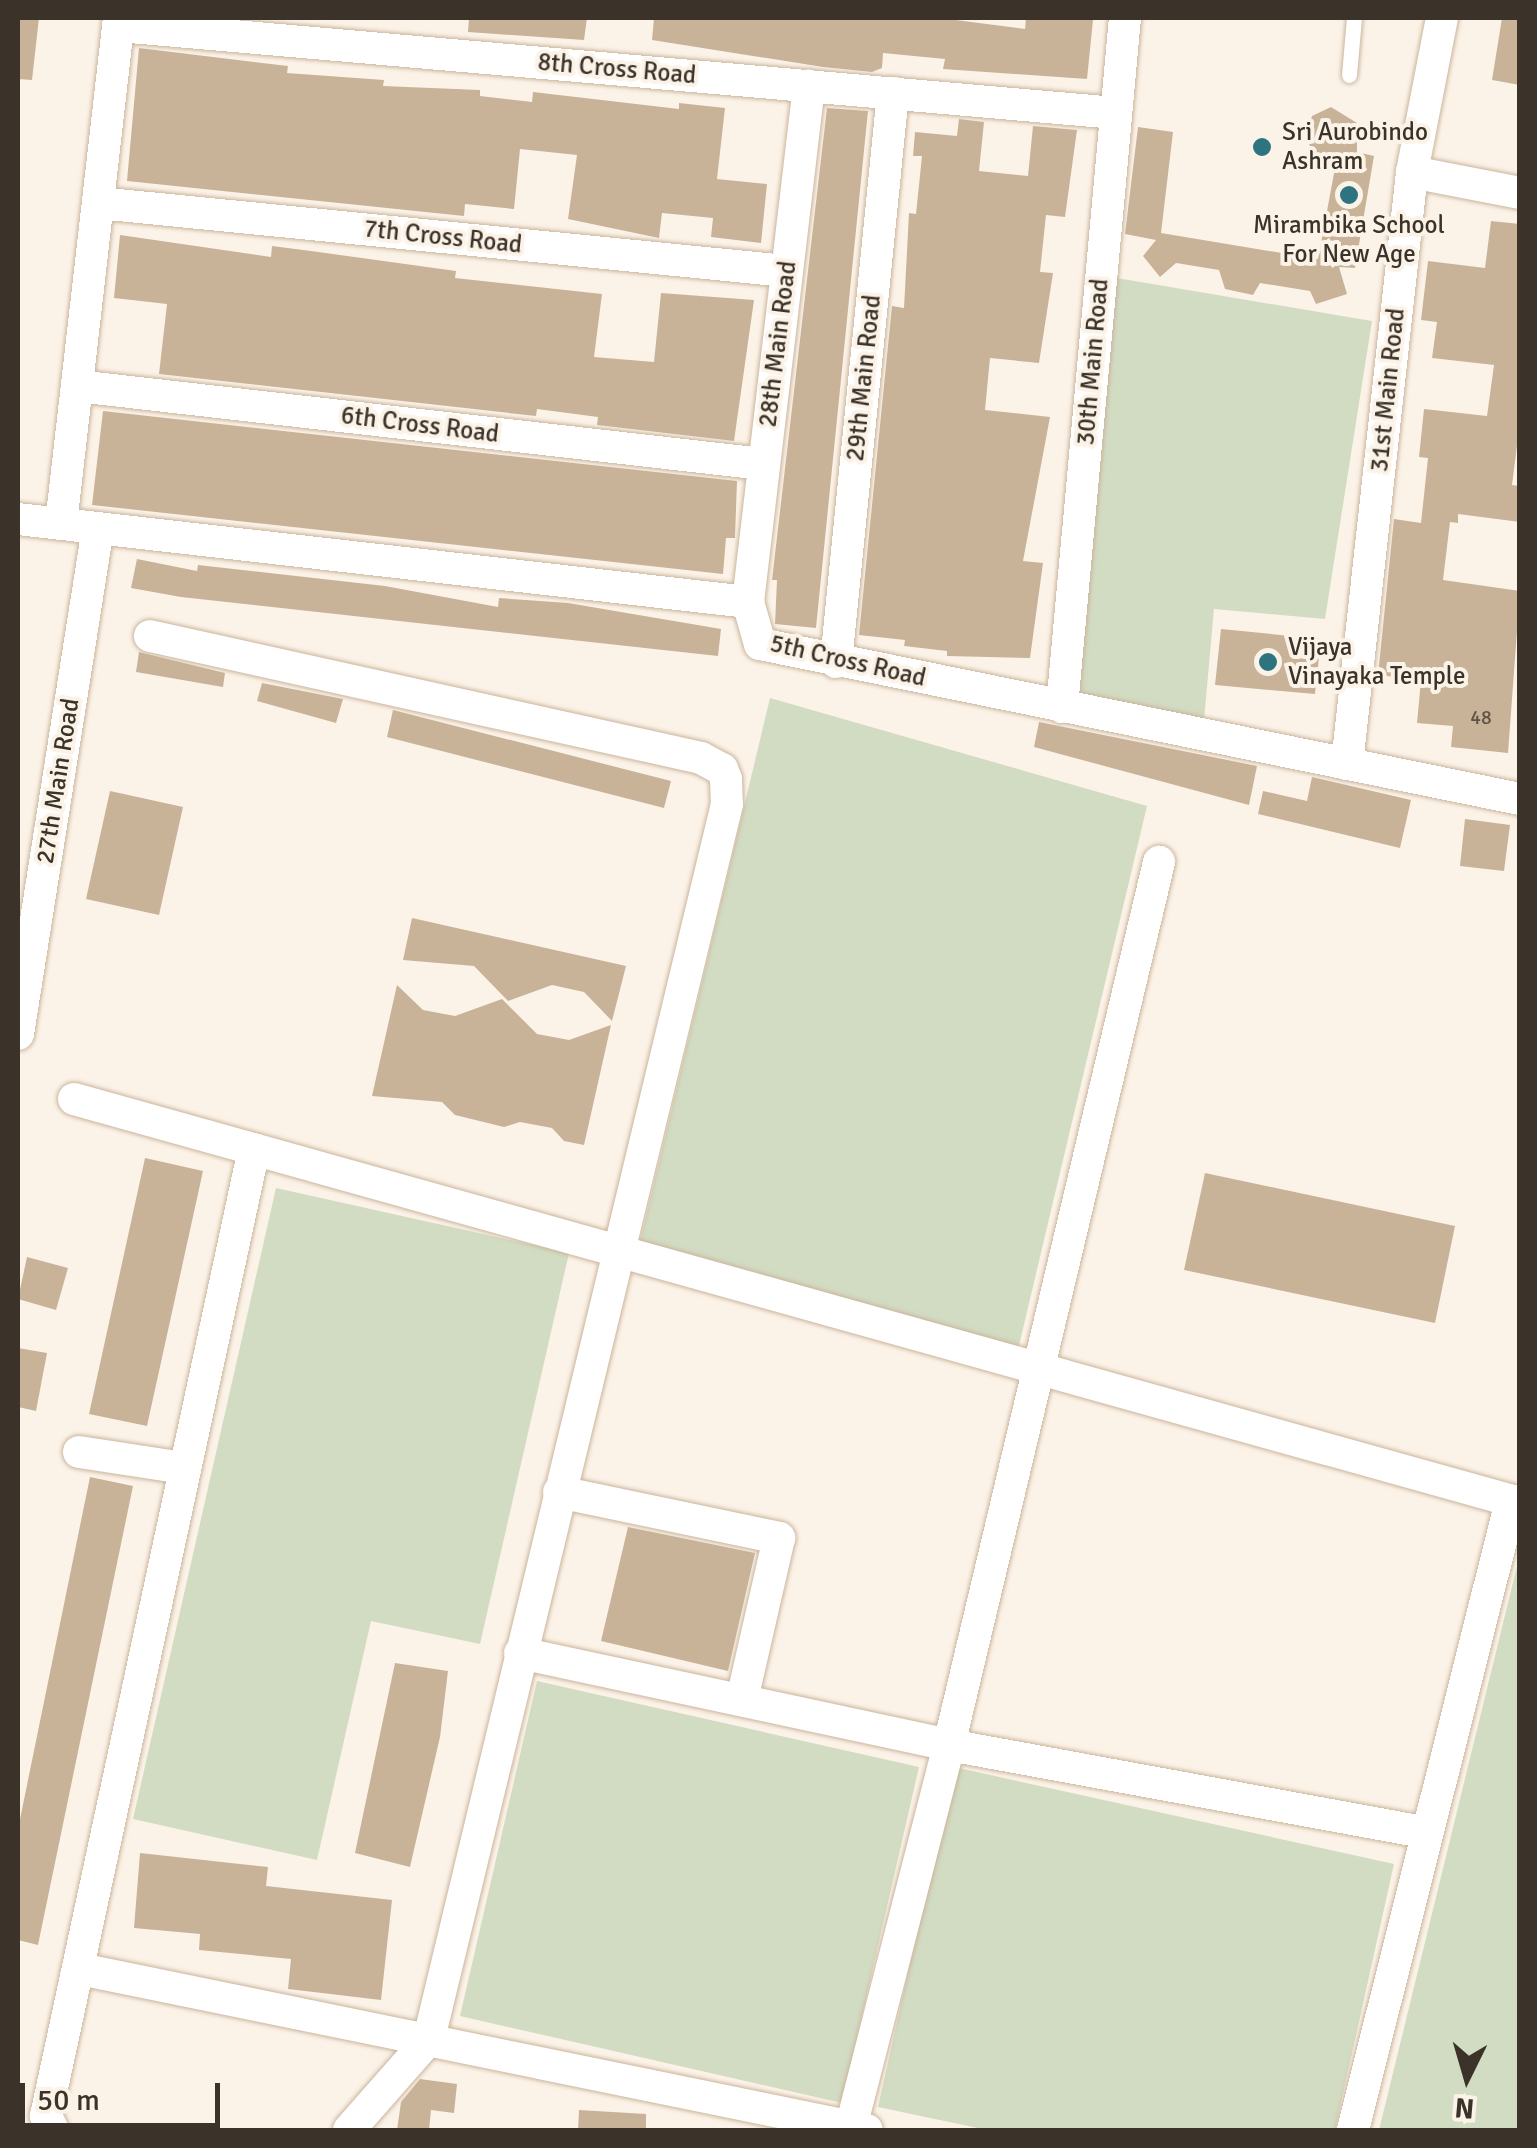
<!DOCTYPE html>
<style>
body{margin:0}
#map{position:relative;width:1537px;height:2148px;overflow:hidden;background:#fcf3e8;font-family:Signika,sans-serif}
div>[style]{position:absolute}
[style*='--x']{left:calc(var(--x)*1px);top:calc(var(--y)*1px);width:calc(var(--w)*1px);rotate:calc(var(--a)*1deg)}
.green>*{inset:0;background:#d2dcc3}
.building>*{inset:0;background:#c8b399}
.roads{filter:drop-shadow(0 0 2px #cab59c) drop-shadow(0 0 2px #cab59c)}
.service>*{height:15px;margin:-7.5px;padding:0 7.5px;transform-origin:7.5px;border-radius:7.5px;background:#fff}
.minor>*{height:32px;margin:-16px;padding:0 16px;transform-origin:16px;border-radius:16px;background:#fff}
.dots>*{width:28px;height:28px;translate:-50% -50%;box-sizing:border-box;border:5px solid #fcf3e8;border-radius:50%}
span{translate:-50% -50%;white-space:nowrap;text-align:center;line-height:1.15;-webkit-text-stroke:8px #fcf3e8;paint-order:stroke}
.number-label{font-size:20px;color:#5e5345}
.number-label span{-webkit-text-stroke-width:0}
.street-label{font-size:25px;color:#3b3329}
.poi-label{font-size:25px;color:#3b3329}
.left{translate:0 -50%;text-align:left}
.frame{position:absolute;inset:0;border:20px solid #3b3329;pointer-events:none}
.north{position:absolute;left:1417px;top:2028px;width:100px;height:100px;-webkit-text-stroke:8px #fcf3e8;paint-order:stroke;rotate:185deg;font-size:28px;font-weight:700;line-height:40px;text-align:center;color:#3b3329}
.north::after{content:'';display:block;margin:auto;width:35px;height:45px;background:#3b3329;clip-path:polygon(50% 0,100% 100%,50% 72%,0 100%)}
.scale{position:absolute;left:20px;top:2083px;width:200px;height:45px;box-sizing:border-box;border:5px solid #3b3329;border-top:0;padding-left:12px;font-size:30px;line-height:35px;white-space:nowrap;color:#3b3329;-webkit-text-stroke:8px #fcf3e8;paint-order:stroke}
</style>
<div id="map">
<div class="green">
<div style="clip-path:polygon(1111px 277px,1372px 321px,1325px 619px,1214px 609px,1204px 720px,1072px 693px)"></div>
<div style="clip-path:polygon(770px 698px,1147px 806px,1017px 1354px,638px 1250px)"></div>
<div style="clip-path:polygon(276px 1188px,569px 1253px,480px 1644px,371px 1621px,317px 1860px,133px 1819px)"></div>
<div style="clip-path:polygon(1519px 1558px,1519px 2130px,1379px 2130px)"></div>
<div style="clip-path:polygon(537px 1681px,919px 1767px,842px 2103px,460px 2016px)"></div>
<div style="clip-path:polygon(954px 1767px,1394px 1864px,1335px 2130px,987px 2130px,878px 2107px)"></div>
</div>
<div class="building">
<div style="clip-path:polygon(18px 18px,39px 18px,32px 80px,18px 79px)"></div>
<div style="clip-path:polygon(469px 18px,587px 18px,584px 40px,468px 32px)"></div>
<div style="clip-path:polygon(654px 18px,940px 18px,1025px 29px,1026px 18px,1093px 20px,1087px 79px,943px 69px,945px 59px,883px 53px,882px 68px,872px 72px,823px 67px,652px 40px)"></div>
<div style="clip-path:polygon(1502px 18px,1520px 18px,1520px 85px,1492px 80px)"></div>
<div style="clip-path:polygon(139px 48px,288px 66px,287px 73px,384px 80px,383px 86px,480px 90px,480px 96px,532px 102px,533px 92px,679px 109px,679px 103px,725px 108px,717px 179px,767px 184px,761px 243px,711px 237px,713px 218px,662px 213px,659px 238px,568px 219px,577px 155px,520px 149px,514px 209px,465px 204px,464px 216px,127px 181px)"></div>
<div style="clip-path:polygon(1331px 107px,1357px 123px,1357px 152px,1374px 156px,1355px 268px,1339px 267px,1347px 294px,1316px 304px,1310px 291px,1260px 283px,1253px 295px,1225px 289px,1219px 270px,1176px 263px,1160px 277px,1143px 256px,1156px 240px,1125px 234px,1138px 127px,1173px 132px,1161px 233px,1318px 259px,1335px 168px,1314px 154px,1305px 136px,1312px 116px)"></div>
<div style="clip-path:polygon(827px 108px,868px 111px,816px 628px,775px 624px,777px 580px,772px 580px)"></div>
<div style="clip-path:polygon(959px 119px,984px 122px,979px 171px,1028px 176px,1033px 126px,1077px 130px,1065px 217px,1046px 215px,1040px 272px,1053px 273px,1039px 363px,990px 358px,985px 410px,1050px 417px,1023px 561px,1043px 563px,1030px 658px,947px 656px,947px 651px,904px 646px,905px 640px,859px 635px,892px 306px,904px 308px,909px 213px,916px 214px,922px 156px,913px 156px,915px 132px,957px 136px)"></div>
<div style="clip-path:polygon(1491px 221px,1520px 224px,1520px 422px,1512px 485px,1520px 486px,1520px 522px,1458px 514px,1458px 523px,1450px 522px,1443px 580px,1520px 591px,1508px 753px,1451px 747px,1453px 726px,1417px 723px,1421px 680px,1378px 675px,1394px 519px,1421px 523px,1428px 458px,1419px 457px,1424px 409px,1487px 416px,1494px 365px,1432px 358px,1437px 322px,1421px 320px,1428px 261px,1485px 268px)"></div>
<div style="clip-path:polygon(120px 235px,271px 257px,272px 246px,311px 251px,456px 271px,455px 278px,602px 294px,594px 357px,654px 362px,661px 293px,754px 300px,734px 441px,597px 425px,598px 417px,537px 409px,536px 416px,159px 374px,167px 304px,114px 298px)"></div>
<div style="clip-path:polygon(103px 411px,737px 481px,735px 538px,726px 538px,723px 574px,92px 505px)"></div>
<div style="clip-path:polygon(137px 559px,197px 571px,198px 565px,385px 586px,498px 607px,499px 598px,568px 603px,721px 629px,718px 656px,181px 597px,131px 588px)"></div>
<div style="clip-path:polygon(1221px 629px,1321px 639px,1315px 694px,1215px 685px)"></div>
<div style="clip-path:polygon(139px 652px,225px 673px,223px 687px,136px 672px)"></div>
<div style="clip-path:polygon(262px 683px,343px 699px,336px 723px,257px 701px)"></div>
<div style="clip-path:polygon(393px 710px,671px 781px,664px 808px,387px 737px)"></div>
<div style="clip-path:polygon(1039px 722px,1257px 766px,1249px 805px,1034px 747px)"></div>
<div style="clip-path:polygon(1312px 777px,1411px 800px,1400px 848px,1258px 814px,1263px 791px,1307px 801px)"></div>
<div style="clip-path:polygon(110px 791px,183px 807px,159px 915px,86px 899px)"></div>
<div style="clip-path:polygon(1465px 819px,1510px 825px,1504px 871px,1460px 866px)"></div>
<div style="clip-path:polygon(412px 918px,626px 966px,612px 1021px,584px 992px,552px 985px,508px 1001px,474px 966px,403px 960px)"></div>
<div style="clip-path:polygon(397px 985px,423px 1010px,455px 1016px,502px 999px,537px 1034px,569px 1040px,611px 1025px,584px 1145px,564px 1141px,552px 1128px,520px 1122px,504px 1127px,455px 1115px,442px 1102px,372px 1096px)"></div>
<div style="clip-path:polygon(145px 1158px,203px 1171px,147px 1426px,89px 1414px)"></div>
<div style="clip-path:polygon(1205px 1173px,1455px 1226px,1435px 1323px,1184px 1270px)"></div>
<div style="clip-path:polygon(27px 1257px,68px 1268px,56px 1310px,18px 1299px)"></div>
<div style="clip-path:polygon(18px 1348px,47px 1353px,36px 1411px,18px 1407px)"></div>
<div style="clip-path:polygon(90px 1477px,133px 1486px,38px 1945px,18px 1940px,18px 1829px)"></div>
<div style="clip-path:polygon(628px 1527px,755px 1553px,728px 1671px,601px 1641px)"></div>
<div style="clip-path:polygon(395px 1663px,448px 1671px,440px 1737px,410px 1867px,355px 1853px)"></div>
<div style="clip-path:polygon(140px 1853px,268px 1867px,266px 1886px,392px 1900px,381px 2000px,288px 1989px,291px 1959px,199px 1950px,200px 1934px,134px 1928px)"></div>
<div style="clip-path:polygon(420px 2079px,457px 2084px,454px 2113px,431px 2110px,429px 2130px,397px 2130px,401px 2102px)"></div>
<div style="clip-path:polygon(579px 2110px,646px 2114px,646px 2130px,578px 2130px)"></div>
</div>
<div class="roads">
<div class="service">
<div style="--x:1349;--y:75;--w:57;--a:-85"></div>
</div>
<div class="minor">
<div style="--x:119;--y:26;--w:1001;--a:4.99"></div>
<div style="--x:1412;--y:172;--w:110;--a:11"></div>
<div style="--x:98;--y:203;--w:692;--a:5.64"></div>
<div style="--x:77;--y:386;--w:690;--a:6.49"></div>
<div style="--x:18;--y:519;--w:735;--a:6.49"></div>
<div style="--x:748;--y:602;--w:44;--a:74.1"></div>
<div style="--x:760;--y:644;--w:776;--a:11.53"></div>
<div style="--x:61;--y:524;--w:509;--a:-83.46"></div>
<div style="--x:748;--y:602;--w:520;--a:-83.26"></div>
<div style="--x:150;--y:636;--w:564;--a:12.48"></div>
<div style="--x:701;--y:758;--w:24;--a:28"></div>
<div style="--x:722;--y:769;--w:11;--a:68"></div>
<div style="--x:726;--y:779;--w:25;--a:88"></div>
<div style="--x:727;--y:804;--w:1270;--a:103.57"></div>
<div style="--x:429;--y:2039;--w:121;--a:131.3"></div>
<div style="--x:836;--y:662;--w:572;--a:-84.28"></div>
<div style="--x:1062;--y:707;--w:692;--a:-84.78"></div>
<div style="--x:1347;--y:764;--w:596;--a:-83.73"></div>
<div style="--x:1412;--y:172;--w:157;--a:-79"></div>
<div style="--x:18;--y:1034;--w:512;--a:-81.02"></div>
<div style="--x:74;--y:1099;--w:1501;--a:15.61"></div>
<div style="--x:79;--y:1452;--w:106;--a:8.7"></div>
<div style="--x:559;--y:1492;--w:225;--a:11.8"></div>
<div style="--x:779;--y:1538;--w:165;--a:102.9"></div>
<div style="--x:520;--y:1653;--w:439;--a:12.1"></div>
<div style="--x:949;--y:1745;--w:486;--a:10.4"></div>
<div style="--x:80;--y:1969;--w:803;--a:11.56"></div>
<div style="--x:851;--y:2127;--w:394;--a:-75.6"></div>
<div style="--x:949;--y:1745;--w:908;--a:-76.62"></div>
<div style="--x:53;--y:2130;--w:16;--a:-117"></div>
<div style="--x:46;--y:2116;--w:989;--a:-77.86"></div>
<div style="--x:1353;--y:2130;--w:649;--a:-75.9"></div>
</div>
</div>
<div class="dots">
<div style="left:1262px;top:147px;background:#2d7380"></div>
<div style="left:1349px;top:195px;background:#2d7380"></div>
<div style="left:1268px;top:662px;background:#2d7380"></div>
</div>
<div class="number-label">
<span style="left:1481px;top:717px">48</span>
</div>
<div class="street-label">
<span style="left:617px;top:69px;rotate:5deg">8th Cross Road</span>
<span style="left:443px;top:237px;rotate:6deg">7th Cross Road</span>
<span style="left:778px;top:344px;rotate:-83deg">28th Main Road</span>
<span style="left:1093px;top:362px;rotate:-85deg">30th Main Road</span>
<span style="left:864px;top:378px;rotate:-84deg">29th Main Road</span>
<span style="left:1388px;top:390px;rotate:-84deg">31st Main Road</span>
<span style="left:420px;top:425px;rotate:7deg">6th Cross Road</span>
<span style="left:848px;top:661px;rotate:13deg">5th Cross Road</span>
<span style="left:58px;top:781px;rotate:-81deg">27th Main Road</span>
</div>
<div class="poi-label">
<span class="left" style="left:1282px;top:147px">Sri Aurobindo<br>Ashram</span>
<span style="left:1349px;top:240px">Mirambika School<br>For New Age</span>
<span class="left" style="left:1288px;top:662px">Vijaya<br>Vinayaka Temple</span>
</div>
<div class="frame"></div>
<div class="north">N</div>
<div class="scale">50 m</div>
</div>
